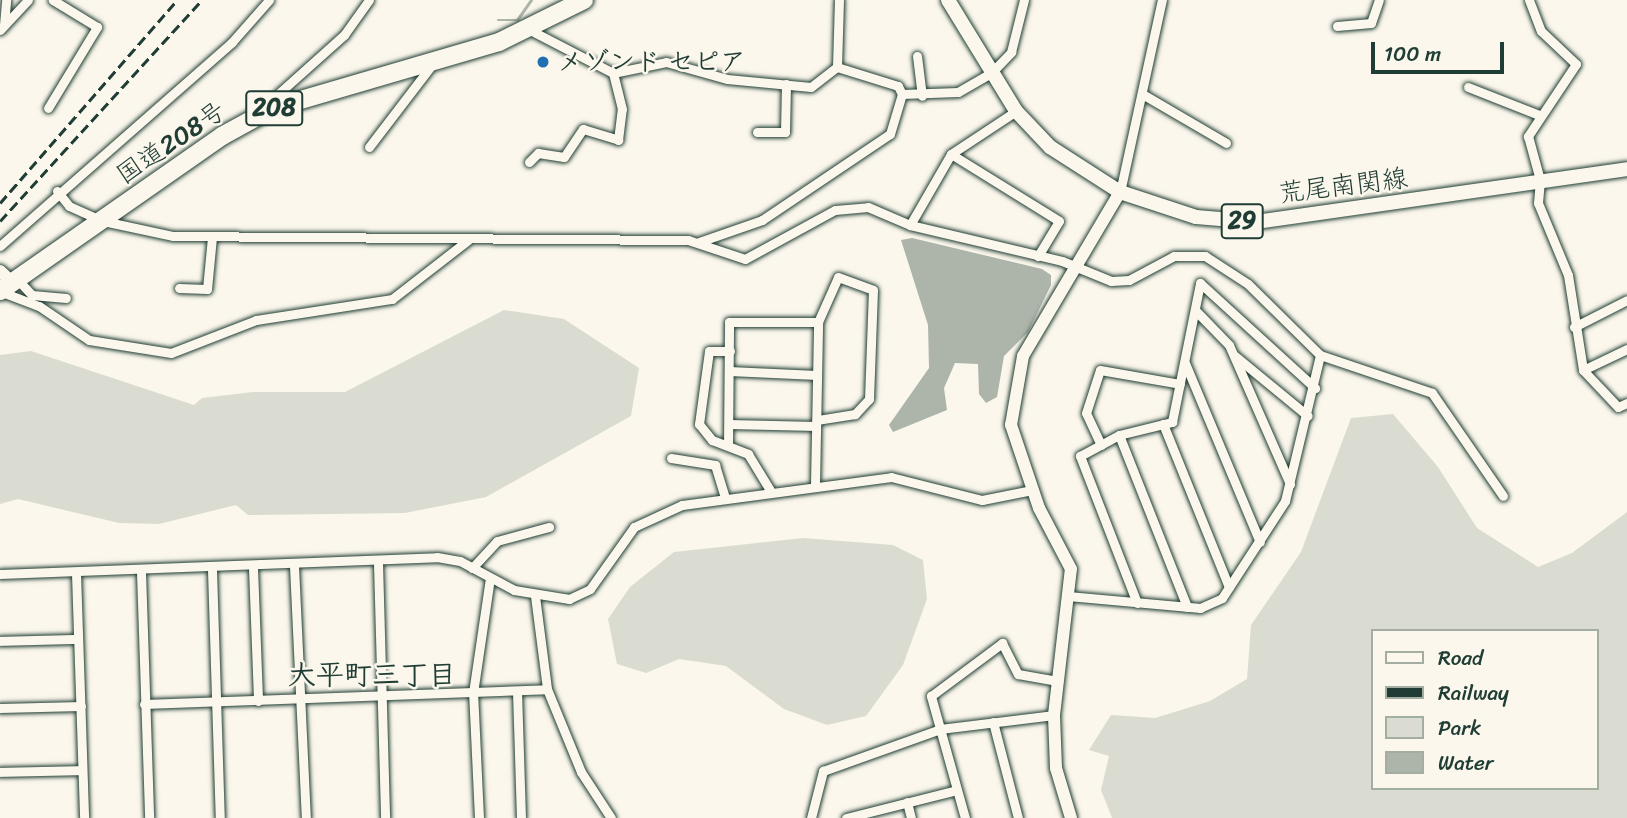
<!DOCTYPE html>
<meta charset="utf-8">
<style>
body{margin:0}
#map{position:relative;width:1627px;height:818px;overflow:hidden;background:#fbf7ec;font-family:Sriracha,"Klee One",sans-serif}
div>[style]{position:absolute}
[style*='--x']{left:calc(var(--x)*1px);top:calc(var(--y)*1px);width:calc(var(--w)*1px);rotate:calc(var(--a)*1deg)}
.green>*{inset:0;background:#dbdcd1}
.water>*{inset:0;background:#adb4aa}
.stream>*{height:2.5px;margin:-1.25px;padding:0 1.25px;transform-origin:1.25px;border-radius:1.25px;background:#adb4aa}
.roads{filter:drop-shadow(0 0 2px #1f3d34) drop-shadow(0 0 2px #1f3d34)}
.street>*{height:9px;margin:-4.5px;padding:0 4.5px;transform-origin:4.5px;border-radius:4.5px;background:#fbf7ec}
.secondary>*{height:12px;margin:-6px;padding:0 6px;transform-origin:6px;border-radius:6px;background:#fbf7ec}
.primary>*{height:14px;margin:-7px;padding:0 7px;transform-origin:7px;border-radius:7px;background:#fbf7ec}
.highway>*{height:18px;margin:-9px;padding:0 9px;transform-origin:9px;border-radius:9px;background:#fbf7ec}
.rail>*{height:2.5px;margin-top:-1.25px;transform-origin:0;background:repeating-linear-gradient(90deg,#1f3d34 0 10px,transparent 0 15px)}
.dots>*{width:19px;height:19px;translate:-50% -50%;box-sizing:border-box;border:4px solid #fbf7ec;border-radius:50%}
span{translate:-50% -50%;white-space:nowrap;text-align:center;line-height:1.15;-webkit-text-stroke:5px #fbf7ec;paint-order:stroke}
.shield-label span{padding:2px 5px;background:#fbf7ec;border:2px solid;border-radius:5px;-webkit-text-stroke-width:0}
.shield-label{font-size:24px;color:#1f3d34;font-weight:700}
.poi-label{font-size:26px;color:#1f3d34;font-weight:700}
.left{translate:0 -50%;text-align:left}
.street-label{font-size:26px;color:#1f3d34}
.neighbourhood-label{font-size:28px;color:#1f3d34;font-weight:700}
.legend{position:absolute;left:1371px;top:629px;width:228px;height:161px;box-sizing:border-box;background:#fbf7ec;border:2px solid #a3ada2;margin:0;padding:9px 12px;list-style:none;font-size:21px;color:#1f3d34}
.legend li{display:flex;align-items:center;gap:14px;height:35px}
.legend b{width:35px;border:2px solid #a3ada2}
.scale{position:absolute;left:1371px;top:42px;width:133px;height:32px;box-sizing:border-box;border:4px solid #1f3d34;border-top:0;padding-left:9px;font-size:21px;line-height:24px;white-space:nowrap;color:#1f3d34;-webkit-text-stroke:5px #fbf7ec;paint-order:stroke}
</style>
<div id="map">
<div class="green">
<div style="clip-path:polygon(504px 310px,564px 319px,639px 368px,631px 416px,486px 497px,405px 513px,248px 515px,236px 505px,159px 524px,119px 523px,18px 499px,0 504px,0 355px,31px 351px,194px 405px,202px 398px,253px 392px,345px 392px)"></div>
<div style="clip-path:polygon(evenodd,1393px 414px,1438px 467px,1477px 528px,1538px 567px,1572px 553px,1627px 512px,1627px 818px,1112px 818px,1101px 790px,1109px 756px,1089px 750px,1111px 715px,1155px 718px,1210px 701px,1247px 679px,1251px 625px,1301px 552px,1351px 418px,1393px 414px,1373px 631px,1597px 631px,1597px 788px,1373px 788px,1373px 631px)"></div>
<div style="clip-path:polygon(803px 538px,893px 545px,923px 560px,927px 599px,903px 665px,866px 716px,827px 725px,784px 709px,726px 666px,679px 659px,646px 673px,617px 664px,608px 619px,630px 587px,674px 552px)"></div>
</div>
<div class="water">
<div style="clip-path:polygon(912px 238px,1042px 269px,1051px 275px,1051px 285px,1028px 332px,1004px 356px,997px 397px,986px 403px,979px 394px,978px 364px,955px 363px,944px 388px,947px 410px,893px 432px,889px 425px,929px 368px,928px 325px,901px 240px)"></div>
</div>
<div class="stream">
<div style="--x:498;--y:20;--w:19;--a:0"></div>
<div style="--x:517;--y:20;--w:24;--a:-55"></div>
</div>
<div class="roads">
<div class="street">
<div style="--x:1529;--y:0;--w:33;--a:69"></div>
<div style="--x:1541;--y:31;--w:48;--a:43.3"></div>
<div style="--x:1576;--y:64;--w:87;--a:123.7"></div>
<div style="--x:1528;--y:136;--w:46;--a:74.7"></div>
<div style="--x:1540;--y:180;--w:23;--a:95"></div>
<div style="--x:1538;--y:203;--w:78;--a:67.4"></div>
<div style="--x:1568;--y:275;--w:96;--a:81"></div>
<div style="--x:1583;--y:370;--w:51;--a:46.6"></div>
<div style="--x:1618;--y:407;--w:10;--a:-24"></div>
<div style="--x:4;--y:25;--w:25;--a:-85"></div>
<div style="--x:1337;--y:26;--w:34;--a:-5"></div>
<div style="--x:1371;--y:23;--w:24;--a:-71"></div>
<div style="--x:0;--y:30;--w:41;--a:-47"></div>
<div style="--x:530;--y:30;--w:93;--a:27.4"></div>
<div style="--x:613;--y:73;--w:54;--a:-11.7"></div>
<div style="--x:666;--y:62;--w:63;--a:15.6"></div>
<div style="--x:727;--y:79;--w:84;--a:5.4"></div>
<div style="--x:811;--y:87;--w:33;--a:-38"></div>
<div style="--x:837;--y:67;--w:67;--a:-88.3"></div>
<div style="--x:917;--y:56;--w:40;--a:82.9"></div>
<div style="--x:1468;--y:87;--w:76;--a:21.5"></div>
<div style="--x:902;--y:94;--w:56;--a:-2"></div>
<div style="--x:958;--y:92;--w:39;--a:-30"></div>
<div style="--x:992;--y:72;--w:28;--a:-46"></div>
<div style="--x:1011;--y:52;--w:54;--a:-76"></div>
<div style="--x:1144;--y:95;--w:95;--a:30.3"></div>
<div style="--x:273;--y:107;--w:14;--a:-69"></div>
<div style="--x:278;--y:94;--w:89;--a:-41.8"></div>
<div style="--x:344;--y:35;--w:43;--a:-54.5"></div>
<div style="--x:48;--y:108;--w:95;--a:-58.8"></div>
<div style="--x:97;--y:27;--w:52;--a:-148.5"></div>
<div style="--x:757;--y:132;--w:28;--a:0"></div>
<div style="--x:785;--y:132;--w:48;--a:-88.8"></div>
<div style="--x:369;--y:147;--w:107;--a:-52.6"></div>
<div style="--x:951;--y:154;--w:127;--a:31.8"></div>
<div style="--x:1059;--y:221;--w:41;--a:121"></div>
<div style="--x:529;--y:162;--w:13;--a:-45"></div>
<div style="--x:538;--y:153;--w:26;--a:9"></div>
<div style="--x:564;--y:157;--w:34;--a:-56"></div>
<div style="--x:583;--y:129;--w:37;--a:17"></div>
<div style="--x:618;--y:140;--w:31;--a:-83"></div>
<div style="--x:622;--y:109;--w:37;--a:-104"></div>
<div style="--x:57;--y:191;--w:19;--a:51"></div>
<div style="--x:69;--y:206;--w:37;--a:24"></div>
<div style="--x:103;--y:221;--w:72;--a:12.1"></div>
<div style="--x:173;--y:236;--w:515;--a:0.45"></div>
<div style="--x:688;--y:240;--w:60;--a:18.4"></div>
<div style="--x:745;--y:259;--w:102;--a:-28.6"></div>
<div style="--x:835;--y:210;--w:33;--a:-5"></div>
<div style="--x:868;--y:207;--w:46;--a:23.2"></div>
<div style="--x:910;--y:225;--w:156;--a:13.3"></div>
<div style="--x:1062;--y:261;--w:53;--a:22.2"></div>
<div style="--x:1111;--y:281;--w:18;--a:-3"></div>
<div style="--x:1129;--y:280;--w:51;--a:-28.1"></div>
<div style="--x:1174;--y:256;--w:31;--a:0"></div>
<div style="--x:1205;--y:256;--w:51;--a:33.1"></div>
<div style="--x:1248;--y:284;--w:101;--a:44.6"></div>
<div style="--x:1320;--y:355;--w:118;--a:18.7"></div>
<div style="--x:1432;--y:393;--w:125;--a:55.4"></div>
<div style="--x:1120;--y:192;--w:197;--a:-77.7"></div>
<div style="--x:910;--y:225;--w:82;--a:-60"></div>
<div style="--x:951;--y:154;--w:78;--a:-33.5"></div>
<div style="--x:699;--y:242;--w:67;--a:-19.2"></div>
<div style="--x:762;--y:220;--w:154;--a:-33.9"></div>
<div style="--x:890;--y:134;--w:42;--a:-73.3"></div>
<div style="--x:902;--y:94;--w:9;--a:-117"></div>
<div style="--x:898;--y:86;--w:64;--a:-162.7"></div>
<div style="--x:0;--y:246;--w:309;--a:-41.3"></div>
<div style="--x:232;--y:42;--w:56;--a:-48.6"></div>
<div style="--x:17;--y:279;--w:22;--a:47"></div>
<div style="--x:32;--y:295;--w:34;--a:5"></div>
<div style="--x:179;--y:288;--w:28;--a:2"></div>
<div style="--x:207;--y:289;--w:52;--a:-84.5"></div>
<div style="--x:2;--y:292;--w:40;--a:21"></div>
<div style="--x:39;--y:306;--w:60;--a:34.2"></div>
<div style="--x:89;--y:340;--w:83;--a:9"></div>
<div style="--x:171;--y:353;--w:91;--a:-21.2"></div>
<div style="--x:256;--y:320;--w:138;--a:-8.8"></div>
<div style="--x:392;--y:299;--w:96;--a:-37.8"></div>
<div style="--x:1195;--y:310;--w:49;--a:45.8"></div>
<div style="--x:1229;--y:345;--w:152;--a:66.3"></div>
<div style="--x:1574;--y:327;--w:59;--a:-27"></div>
<div style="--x:730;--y:351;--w:21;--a:180"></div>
<div style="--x:709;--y:351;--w:74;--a:97.8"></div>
<div style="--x:699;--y:424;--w:21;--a:51"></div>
<div style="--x:712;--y:440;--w:39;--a:21"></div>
<div style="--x:748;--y:454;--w:42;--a:58.6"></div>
<div style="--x:1235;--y:356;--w:94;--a:39.4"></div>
<div style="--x:1185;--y:363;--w:194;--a:67.3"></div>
<div style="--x:1583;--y:370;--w:49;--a:-25.5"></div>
<div style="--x:729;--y:371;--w:88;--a:2.6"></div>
<div style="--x:729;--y:424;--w:87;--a:1.3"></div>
<div style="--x:1163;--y:424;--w:176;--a:68"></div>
<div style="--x:1119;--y:435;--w:185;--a:68.4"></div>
<div style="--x:728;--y:445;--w:123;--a:-89.5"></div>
<div style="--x:729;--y:322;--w:89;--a:0"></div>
<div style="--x:1101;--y:445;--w:35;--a:-115"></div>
<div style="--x:1086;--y:413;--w:45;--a:-72"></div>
<div style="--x:1100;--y:370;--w:81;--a:9.9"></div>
<div style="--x:671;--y:458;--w:45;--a:9"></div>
<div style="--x:715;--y:465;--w:34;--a:73"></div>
<div style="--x:815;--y:485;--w:163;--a:-88.9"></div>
<div style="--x:818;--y:322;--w:49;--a:-66"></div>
<div style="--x:838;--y:277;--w:37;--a:20"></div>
<div style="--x:873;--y:290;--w:109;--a:92.1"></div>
<div style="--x:869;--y:399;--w:21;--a:133"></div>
<div style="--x:855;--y:414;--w:39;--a:171"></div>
<div style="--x:378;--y:563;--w:255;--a:88.4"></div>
<div style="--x:294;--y:566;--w:252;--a:87.3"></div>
<div style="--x:253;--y:568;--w:133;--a:87.8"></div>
<div style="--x:472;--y:568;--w:37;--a:-47"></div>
<div style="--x:497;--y:541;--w:54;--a:-15.1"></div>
<div style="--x:212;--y:570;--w:248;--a:88.2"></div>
<div style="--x:141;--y:572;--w:246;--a:88.1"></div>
<div style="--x:76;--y:573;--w:245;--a:88.1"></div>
<div style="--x:0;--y:574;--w:437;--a:-2.2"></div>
<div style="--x:437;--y:557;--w:23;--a:10"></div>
<div style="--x:460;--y:561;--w:61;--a:28.2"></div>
<div style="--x:514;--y:590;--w:56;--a:9.3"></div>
<div style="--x:569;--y:599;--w:23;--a:-25"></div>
<div style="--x:590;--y:589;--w:76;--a:-54.6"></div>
<div style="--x:634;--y:527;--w:53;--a:-24.6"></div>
<div style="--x:682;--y:505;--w:211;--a:-7.6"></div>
<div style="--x:891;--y:477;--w:94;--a:14.2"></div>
<div style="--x:982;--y:500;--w:51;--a:-11.3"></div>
<div style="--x:535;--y:596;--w:94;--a:82.6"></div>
<div style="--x:547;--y:689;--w:90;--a:67.7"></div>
<div style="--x:581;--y:772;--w:55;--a:56.9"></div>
<div style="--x:1068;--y:596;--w:133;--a:5.2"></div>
<div style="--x:1200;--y:608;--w:24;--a:-24"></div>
<div style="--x:1222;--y:598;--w:116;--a:-57"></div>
<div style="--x:1285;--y:501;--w:150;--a:-76.5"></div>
<div style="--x:1137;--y:603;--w:158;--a:-111.2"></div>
<div style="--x:1080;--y:456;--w:44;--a:-28.3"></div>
<div style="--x:1119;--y:435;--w:55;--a:-13.8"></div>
<div style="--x:1172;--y:422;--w:142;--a:-78.6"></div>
<div style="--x:1200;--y:283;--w:156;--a:42.4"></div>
<div style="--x:0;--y:641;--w:78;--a:-1.5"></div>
<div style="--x:517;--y:691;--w:127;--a:88.2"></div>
<div style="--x:144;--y:704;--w:403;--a:-2.1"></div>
<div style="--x:0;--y:708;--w:81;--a:-1.4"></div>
<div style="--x:993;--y:722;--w:99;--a:75.4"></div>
<div style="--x:0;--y:772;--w:82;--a:-1.4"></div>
<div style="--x:907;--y:802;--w:16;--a:76"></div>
<div style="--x:479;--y:818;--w:125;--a:-92.7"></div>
<div style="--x:473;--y:693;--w:116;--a:-81.6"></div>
<div style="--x:811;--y:818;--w:49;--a:-75.7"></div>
<div style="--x:823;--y:771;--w:124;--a:-19.7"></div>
<div style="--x:940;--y:729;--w:115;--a:-7"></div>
<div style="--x:846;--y:818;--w:114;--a:-14.2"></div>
<div style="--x:965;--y:818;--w:127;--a:-105.6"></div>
<div style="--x:931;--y:696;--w:89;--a:-36.7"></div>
<div style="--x:1002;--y:643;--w:35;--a:63"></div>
<div style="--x:1018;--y:674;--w:40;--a:10"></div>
</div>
<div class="secondary">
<div style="--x:0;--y:271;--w:16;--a:43"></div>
<div style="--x:1071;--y:818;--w:52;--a:-106.7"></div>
<div style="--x:1056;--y:768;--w:53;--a:-92.2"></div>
<div style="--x:1054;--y:715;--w:147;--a:-83.4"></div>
<div style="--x:1071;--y:569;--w:69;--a:-117.7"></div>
<div style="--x:1039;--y:508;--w:88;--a:-108.6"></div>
<div style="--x:1011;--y:425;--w:70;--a:-80.1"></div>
<div style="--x:1023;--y:356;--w:191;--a:-59.4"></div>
</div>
<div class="primary">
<div style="--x:948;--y:0;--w:130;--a:58.5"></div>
<div style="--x:1016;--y:111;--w:50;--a:46.6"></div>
<div style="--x:1050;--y:147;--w:83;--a:32.7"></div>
<div style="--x:1120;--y:192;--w:80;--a:18.2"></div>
<div style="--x:1196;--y:217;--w:60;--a:4.8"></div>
<div style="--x:1256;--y:222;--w:375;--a:-8.1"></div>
</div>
<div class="highway">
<div style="--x:0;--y:291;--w:271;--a:-34.9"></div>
<div style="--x:222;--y:136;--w:58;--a:-28.8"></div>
<div style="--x:273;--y:108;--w:235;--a:-16.3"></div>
<div style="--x:499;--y:42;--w:95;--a:-26.3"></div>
</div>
</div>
<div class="rail">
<div style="--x:0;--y:203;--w:269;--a:-48.9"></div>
<div style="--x:0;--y:221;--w:299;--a:-47.6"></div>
</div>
<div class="dots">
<div style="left:543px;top:62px;background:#1f6fb2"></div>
</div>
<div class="shield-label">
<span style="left:274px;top:108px">208</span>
<span style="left:1242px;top:221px">29</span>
</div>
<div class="poi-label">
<span class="left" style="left:557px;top:62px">メゾンド セピア</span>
</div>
<div class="street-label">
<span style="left:171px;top:143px;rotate:-34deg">国道208号</span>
<span style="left:1343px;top:186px;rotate:-7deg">荒尾南関線</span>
</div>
<div class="neighbourhood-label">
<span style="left:372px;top:675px">大平町三丁目</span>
</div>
<ul class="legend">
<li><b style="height:9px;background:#fbf7ec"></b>Road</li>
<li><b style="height:9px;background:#1f3d34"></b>Railway</li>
<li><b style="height:19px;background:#dbdcd1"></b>Park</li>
<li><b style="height:19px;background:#adb4aa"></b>Water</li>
</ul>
<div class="scale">100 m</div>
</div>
